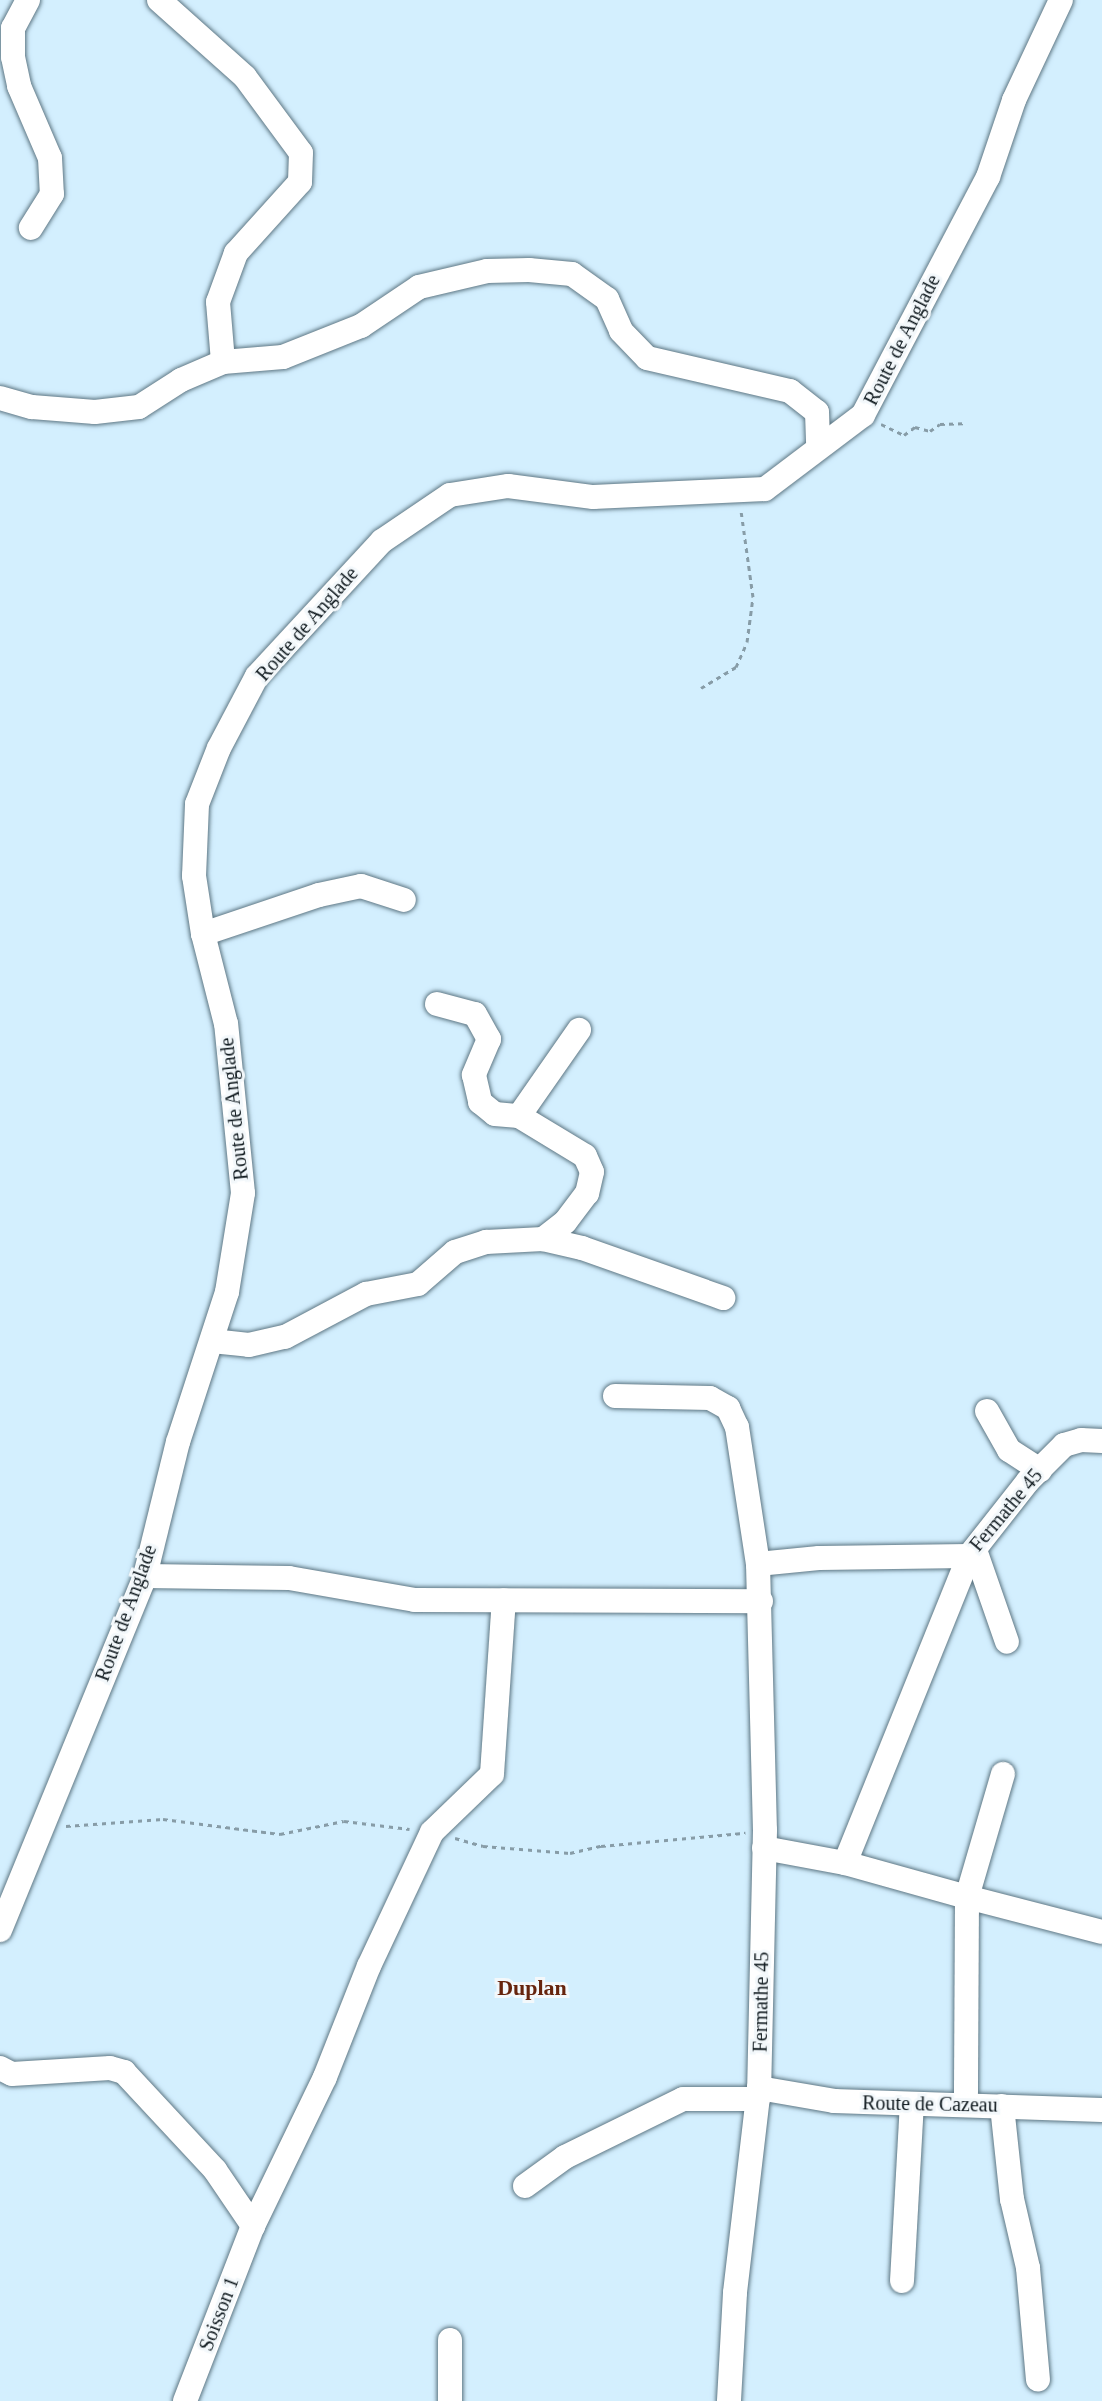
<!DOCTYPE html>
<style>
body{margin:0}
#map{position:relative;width:1102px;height:2401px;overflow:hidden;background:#d3effe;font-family:"Times New Roman",serif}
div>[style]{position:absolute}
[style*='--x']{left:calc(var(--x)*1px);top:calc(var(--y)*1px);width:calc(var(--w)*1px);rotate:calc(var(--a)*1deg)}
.path>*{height:3px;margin-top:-1.5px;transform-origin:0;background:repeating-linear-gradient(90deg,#879ca7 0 4.5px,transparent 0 9px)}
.roads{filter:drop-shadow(0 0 2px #5e7784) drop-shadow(0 0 2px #5e7784)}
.minor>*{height:24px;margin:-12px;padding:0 12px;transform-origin:12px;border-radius:12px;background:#fff}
span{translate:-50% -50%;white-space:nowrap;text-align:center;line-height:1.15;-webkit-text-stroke:6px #f3f8fb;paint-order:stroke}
.street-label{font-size:20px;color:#0f191e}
.quarter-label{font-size:22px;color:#66240d;font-weight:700}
</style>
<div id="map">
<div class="path">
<div style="--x:881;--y:424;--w:25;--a:26"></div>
<div style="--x:904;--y:435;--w:14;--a:-36"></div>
<div style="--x:915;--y:427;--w:16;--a:15"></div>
<div style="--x:930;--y:431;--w:12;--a:-35"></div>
<div style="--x:940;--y:424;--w:24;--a:-2"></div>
<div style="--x:701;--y:688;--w:41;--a:-31"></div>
<div style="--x:736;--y:667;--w:27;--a:-66"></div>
<div style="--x:747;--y:642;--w:45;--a:-82.4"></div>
<div style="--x:753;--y:597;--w:88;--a:-97.9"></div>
<div style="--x:66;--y:1826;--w:97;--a:-4.1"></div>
<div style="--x:163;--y:1819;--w:118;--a:7.3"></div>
<div style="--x:280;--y:1834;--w:65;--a:-11.5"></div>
<div style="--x:344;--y:1821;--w:66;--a:6.9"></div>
<div style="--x:455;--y:1838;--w:29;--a:16"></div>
<div style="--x:483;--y:1846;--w:87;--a:4.6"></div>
<div style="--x:570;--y:1853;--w:32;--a:-13"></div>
<div style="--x:601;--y:1846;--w:145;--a:-5.2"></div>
</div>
<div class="roads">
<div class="minor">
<div style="--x:28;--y:0;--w:32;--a:118"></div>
<div style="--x:13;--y:28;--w:29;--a:90"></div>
<div style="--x:13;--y:57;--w:30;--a:78"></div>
<div style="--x:19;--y:86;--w:78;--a:66.7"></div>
<div style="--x:50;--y:158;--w:36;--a:87"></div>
<div style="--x:52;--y:194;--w:40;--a:122"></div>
<div style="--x:159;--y:0;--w:115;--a:41.8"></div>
<div style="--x:245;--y:77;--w:94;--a:53.6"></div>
<div style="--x:301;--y:153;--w:29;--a:92"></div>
<div style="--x:300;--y:182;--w:96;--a:132"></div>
<div style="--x:236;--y:253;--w:52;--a:110.2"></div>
<div style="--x:218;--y:302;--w:60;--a:85.2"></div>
<div style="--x:0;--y:398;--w:33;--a:16"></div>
<div style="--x:32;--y:407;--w:63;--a:4.5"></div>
<div style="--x:95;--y:412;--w:44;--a:-6.5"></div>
<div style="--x:139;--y:407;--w:50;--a:-32.7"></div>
<div style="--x:181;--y:380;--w:46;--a:-23.2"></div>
<div style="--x:223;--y:362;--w:60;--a:-4.8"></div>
<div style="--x:283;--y:357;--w:84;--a:-21.7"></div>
<div style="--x:361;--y:326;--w:70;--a:-33.9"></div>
<div style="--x:419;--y:287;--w:70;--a:-13.2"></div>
<div style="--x:487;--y:271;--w:42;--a:-1.4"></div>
<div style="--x:529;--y:270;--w:43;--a:5.3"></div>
<div style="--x:572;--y:274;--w:43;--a:35.5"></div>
<div style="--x:607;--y:299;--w:35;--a:66"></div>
<div style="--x:621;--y:331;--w:37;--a:46"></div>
<div style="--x:647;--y:358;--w:147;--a:13"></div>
<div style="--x:790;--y:391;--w:34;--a:38"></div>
<div style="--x:817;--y:412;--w:34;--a:88"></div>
<div style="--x:203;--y:934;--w:122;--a:-18.6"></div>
<div style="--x:319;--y:895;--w:43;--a:-12.1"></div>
<div style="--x:361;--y:886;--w:45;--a:18"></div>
<div style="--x:437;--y:1004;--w:39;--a:15"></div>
<div style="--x:475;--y:1014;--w:29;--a:61"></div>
<div style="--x:489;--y:1039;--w:39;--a:113"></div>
<div style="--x:474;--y:1075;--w:28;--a:77"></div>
<div style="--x:480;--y:1102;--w:19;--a:39"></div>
<div style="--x:495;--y:1114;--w:24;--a:5"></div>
<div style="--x:519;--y:1116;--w:77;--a:31.2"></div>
<div style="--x:585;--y:1156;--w:17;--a:66"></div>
<div style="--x:592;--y:1172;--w:22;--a:103"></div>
<div style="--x:587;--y:1193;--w:36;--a:127"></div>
<div style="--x:565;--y:1222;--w:28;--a:142"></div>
<div style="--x:519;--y:1116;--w:105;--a:-55.1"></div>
<div style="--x:212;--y:1341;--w:37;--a:6"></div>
<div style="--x:249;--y:1345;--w:37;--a:-13"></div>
<div style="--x:285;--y:1337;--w:92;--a:-28"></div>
<div style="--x:366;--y:1294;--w:53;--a:-10.9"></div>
<div style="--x:418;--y:1284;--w:49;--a:-40.9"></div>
<div style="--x:455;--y:1252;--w:33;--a:-18"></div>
<div style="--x:486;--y:1242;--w:57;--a:-3"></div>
<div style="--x:543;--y:1239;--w:40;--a:13"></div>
<div style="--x:582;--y:1248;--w:150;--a:19.5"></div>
<div style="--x:615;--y:1396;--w:95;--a:1.2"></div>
<div style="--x:710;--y:1398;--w:21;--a:29"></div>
<div style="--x:728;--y:1408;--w:21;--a:65"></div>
<div style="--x:737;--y:1427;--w:139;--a:81.3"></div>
<div style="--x:758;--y:1564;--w:266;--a:88.5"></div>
<div style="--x:765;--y:1830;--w:258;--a:91.3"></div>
<div style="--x:759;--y:2088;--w:206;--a:96.7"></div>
<div style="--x:735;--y:2293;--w:108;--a:93.2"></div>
<div style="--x:987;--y:1411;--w:45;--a:60.6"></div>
<div style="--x:1009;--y:1450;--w:37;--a:33"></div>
<div style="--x:975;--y:1550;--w:97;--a:70.8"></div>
<div style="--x:758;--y:1564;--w:61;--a:-5.6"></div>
<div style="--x:819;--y:1558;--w:150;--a:-0.8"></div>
<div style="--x:969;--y:1556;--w:95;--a:-51.8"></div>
<div style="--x:1028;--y:1481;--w:51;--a:-45"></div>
<div style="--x:1064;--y:1445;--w:18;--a:-16"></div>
<div style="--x:1081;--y:1440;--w:21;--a:3"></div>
<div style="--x:145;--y:1576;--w:144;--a:0.8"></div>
<div style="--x:289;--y:1578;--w:128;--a:9.9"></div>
<div style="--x:415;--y:1600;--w:346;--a:0.2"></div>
<div style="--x:1003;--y:1774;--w:128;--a:106.3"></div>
<div style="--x:967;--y:1897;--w:139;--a:14.5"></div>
<div style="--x:764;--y:1848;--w:82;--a:10.5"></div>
<div style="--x:845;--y:1863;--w:127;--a:15.6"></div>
<div style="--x:967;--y:1897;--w:207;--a:90.3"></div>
<div style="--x:845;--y:1863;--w:331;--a:-68"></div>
<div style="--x:0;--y:1930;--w:383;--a:-67.7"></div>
<div style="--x:145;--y:1576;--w:138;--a:-76.2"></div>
<div style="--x:178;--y:1442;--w:158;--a:-71.9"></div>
<div style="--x:227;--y:1292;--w:100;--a:-80.8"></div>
<div style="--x:243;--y:1193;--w:170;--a:-95.7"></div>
<div style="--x:226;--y:1024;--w:93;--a:-104.3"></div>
<div style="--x:203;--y:934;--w:59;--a:-98.8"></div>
<div style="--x:194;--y:876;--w:72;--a:-87.6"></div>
<div style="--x:197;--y:804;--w:60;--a:-68.6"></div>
<div style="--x:219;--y:748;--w:81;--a:-62.2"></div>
<div style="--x:257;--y:676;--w:184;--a:-47.2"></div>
<div style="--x:382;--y:541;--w:82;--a:-34.1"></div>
<div style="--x:450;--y:495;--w:59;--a:-8.8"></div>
<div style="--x:508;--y:486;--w:86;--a:7.4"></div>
<div style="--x:593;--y:497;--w:172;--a:-2.7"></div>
<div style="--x:765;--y:489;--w:123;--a:-37.1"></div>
<div style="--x:863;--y:415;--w:269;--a:-62.3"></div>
<div style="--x:988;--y:177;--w:81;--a:-71.3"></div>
<div style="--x:1014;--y:100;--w:110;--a:-64.8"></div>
<div style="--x:0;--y:2068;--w:13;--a:27"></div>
<div style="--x:12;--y:2074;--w:98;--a:-3.5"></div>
<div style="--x:110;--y:2068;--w:15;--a:16"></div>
<div style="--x:124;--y:2072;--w:134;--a:47.1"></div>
<div style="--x:215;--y:2170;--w:68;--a:55.8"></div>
<div style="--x:759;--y:2088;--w:76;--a:9.8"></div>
<div style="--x:834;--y:2101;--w:268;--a:1.9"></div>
<div style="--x:1002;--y:2106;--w:94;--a:83.9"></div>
<div style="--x:1012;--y:2199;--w:71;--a:76.9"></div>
<div style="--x:1028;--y:2268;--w:112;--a:84.9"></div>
<div style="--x:525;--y:2186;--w:49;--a:-35.9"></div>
<div style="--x:565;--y:2157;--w:131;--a:-26.2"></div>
<div style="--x:683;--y:2099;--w:75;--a:0"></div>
<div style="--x:902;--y:2281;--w:177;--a:-86.8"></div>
<div style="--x:450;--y:2340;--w:61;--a:90"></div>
<div style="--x:185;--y:2401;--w:188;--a:-68.8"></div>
<div style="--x:253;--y:2226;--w:165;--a:-64.2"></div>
<div style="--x:325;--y:2077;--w:119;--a:-68.4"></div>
<div style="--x:369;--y:1966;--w:148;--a:-64.8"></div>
<div style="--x:432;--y:1832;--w:83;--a:-44"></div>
<div style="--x:492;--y:1774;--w:174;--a:-86.1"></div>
</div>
</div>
<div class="street-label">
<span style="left:902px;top:340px;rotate:-63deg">Route de Anglade</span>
<span style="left:307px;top:624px;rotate:-49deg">Route de Anglade</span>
<span style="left:234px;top:1109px;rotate:-96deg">Route de Anglade</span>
<span style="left:1006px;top:1510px;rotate:-50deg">Fermathe 45</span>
<span style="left:126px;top:1613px;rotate:-70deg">Route de Anglade</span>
<span style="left:761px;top:2002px;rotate:-89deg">Fermathe 45</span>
<span style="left:930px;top:2104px;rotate:1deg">Route de Cazeau</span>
<span style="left:219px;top:2314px;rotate:-69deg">Soisson 1</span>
</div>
<div class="quarter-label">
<span style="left:532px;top:1988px">Duplan</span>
</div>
</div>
